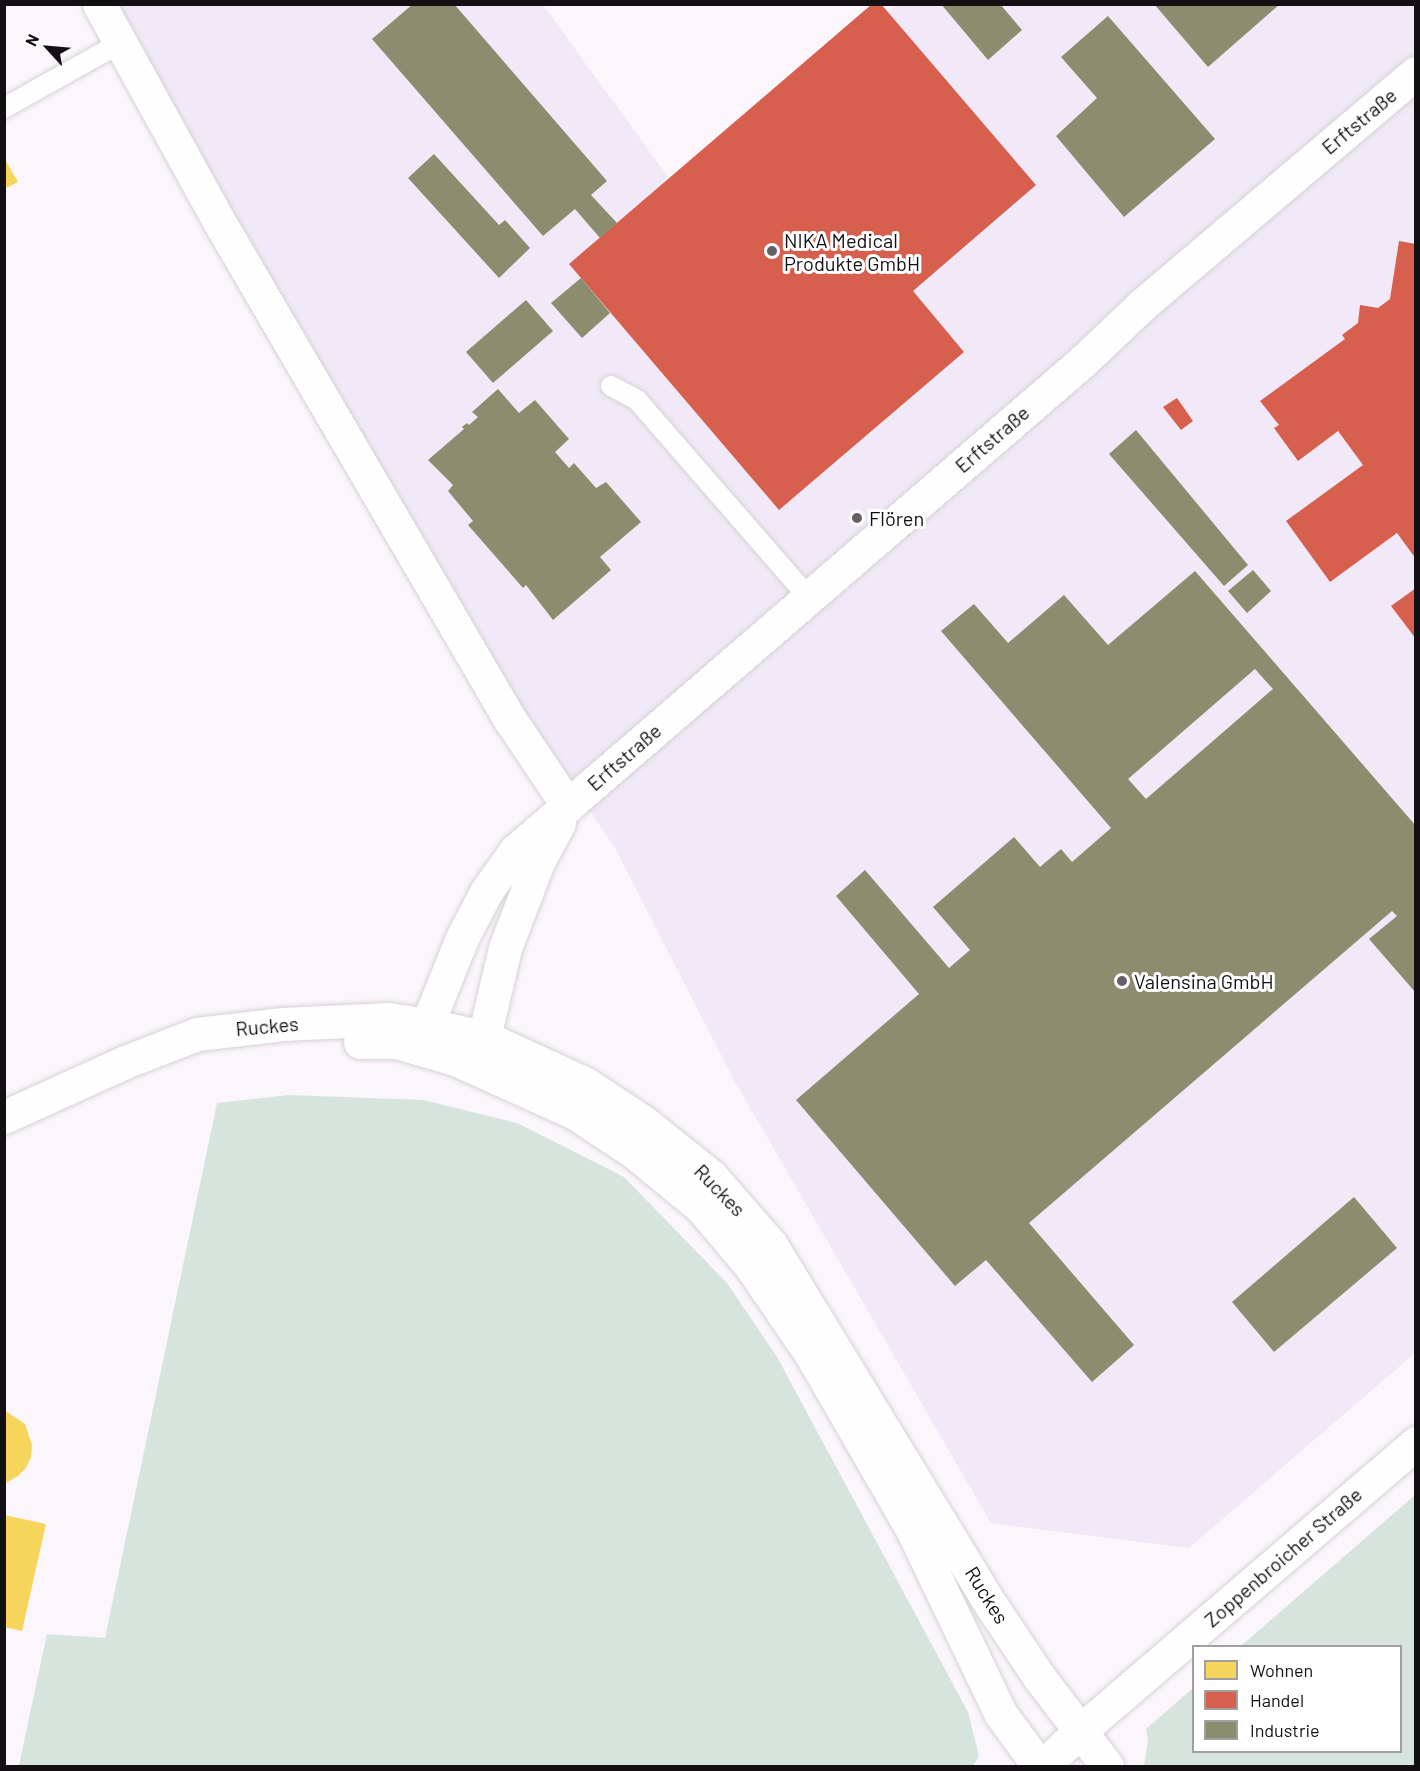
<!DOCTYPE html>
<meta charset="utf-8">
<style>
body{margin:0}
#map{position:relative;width:1420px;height:1771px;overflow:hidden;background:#fbf5fc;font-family:Barlow,sans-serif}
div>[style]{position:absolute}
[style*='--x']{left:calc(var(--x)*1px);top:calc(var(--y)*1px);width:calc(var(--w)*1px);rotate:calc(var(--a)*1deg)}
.industrial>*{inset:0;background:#f1e9f7}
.green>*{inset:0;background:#d6e4dd}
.homes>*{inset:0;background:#f6d55c}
.shops>*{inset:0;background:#d6604d}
.industry>*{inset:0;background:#8c8c6e}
.roads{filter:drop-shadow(0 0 2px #d6d2d6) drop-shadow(0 0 2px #d6d2d6)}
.lane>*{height:20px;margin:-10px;padding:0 10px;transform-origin:10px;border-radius:10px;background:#fefeff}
.street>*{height:33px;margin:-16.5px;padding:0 16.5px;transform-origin:16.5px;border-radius:16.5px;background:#fefeff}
.secondary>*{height:33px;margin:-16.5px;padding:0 16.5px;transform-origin:16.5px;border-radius:16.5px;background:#fefeff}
.dots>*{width:16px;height:16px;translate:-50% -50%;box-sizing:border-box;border:3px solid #fff;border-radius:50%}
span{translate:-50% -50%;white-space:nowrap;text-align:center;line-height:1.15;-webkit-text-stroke:6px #fff;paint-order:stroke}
.street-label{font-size:20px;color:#131014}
.poi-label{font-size:20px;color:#131014}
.left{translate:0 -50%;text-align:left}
.frame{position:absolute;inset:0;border:6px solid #131014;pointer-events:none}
.legend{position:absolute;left:1192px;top:1645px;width:210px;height:108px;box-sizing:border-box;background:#fff;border:2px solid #a19fa1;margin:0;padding:8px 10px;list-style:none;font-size:18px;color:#131014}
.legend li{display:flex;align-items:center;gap:12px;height:30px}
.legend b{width:30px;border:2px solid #a19fa1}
.north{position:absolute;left:18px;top:18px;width:60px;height:60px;-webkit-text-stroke:4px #fff;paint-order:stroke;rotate:296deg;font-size:16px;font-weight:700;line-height:24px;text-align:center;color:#131014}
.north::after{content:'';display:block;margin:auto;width:21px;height:27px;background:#131014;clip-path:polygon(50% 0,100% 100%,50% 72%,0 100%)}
</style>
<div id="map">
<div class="industrial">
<div style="clip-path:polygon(98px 5px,543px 5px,671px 181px,896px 5px,1415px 5px,1415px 1353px,1189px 1548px,991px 1523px,734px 1080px,615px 848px,502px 683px)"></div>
</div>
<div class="green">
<div style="clip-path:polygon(289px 1095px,423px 1100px,517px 1123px,624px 1177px,727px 1283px,777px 1357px,968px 1712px,979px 1756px,973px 1766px,19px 1765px,47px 1634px,105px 1638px,217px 1103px)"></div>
<div style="clip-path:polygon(1415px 1495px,1415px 1766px,1144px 1766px,1148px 1741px,1146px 1729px,1193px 1688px,1194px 1752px,1400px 1752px,1400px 1646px,1241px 1646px)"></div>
</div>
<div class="homes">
<div style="clip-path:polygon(4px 158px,18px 182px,4px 189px)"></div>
<div style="clip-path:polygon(4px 1410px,25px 1424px,32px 1445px,31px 1457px,26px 1468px,18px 1476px,4px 1484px)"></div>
<div style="clip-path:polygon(4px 1515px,46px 1524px,22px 1631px,4px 1627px)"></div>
</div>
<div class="shops">
<div style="clip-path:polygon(872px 4px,881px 4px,1036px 185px,913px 291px,964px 352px,779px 510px,569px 264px)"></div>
<div style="clip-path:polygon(1399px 241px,1416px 244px,1416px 559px,1397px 533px,1330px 582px,1286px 521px,1363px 465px,1338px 431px,1298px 461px,1274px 428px,1279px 425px,1260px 401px,1345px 339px,1342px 335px,1358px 323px,1360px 305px,1378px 308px,1390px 299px)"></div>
<div style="clip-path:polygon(1177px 398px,1193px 421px,1181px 430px,1163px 407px)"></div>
<div style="clip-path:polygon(1416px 588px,1416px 639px,1391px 606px)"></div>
</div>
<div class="industry">
<div style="clip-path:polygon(413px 4px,454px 4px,607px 181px,591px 195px,617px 223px,600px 238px,575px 209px,543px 236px,372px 39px)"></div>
<div style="clip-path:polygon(941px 4px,1000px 4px,1022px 30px,988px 60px)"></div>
<div style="clip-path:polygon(1154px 4px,1280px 4px,1208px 67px)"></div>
<div style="clip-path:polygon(1108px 16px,1215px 139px,1124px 217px,1056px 136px,1097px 98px,1061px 57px)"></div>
<div style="clip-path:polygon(434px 154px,499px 225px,505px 220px,530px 248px,499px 278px,408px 178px)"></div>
<div style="clip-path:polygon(581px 278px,610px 313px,582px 338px,551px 303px)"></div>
<div style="clip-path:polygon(526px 300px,553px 331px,493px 383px,466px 352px)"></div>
<div style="clip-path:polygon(498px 389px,519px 413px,535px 400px,569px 439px,555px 452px,569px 468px,574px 463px,596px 488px,606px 482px,641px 522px,600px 557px,611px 570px,553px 620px,526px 585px,523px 588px,468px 525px,473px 521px,448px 491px,453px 485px,428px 460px,464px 429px,462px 427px,467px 423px,469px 425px,478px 417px,472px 412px)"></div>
<div style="clip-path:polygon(1136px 430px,1248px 565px,1224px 586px,1109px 454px)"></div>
<div style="clip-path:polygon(1253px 570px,1271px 591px,1247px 613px,1228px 591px)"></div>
<div style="clip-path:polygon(evenodd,1195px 571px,1416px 826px,1416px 993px,1369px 939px,1397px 916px,1392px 911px,1029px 1223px,1134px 1345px,1092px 1382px,986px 1260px,955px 1286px,796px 1100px,919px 994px,836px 896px,865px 870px,949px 968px,970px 950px,933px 907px,1014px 837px,1040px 867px,1061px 849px,1072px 862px,1111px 828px,941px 631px,974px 604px,1008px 643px,1064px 595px,1108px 645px,1195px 571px,1255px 669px,1273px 689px,1146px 799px,1128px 779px,1255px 669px)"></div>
<div style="clip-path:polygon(1354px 1197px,1397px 1248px,1274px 1352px,1232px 1302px)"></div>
</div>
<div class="roads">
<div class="lane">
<div style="--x:4;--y:108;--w:133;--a:-29.3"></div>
<div style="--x:611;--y:386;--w:30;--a:28"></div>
<div style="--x:637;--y:400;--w:262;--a:49"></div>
</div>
<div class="street">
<div style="--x:99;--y:4;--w:244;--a:61.1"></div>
<div style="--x:217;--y:218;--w:579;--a:59.72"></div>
<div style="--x:509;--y:718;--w:106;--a:56.2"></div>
<div style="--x:427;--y:1025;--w:94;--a:-68.1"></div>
<div style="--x:462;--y:938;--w:52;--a:-62.4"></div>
<div style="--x:486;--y:892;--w:50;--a:-54.7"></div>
<div style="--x:515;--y:851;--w:749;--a:-40.78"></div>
<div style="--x:1082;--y:362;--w:83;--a:-43.5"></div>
<div style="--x:1142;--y:305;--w:359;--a:-40.3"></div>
<div style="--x:484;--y:1037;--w:91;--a:-76.7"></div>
<div style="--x:505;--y:948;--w:92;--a:-69"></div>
<div style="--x:538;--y:862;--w:44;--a:-61.7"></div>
</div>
<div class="secondary">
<div style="--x:360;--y:1042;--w:36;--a:0"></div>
<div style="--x:396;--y:1042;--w:61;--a:16.1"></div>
<div style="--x:455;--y:1059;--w:132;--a:24.2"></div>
<div style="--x:575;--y:1113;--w:71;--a:33.5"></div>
<div style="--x:634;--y:1152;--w:87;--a:39.4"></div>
<div style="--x:701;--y:1207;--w:76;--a:49.8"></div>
<div style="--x:750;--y:1265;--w:110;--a:55.7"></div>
<div style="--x:812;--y:1356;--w:200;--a:60"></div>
<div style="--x:912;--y:1529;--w:204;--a:64.4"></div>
<div style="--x:1000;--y:1713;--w:66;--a:53.7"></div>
<div style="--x:4;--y:1117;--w:133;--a:-24.4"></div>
<div style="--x:125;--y:1062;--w:77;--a:-21.3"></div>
<div style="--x:197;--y:1034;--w:87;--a:-6.6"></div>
<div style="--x:283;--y:1024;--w:106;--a:-2.7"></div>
<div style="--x:389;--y:1019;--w:38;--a:9"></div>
<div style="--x:427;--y:1025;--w:58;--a:11.9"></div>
<div style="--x:484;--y:1037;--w:112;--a:24.7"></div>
<div style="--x:586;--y:1084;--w:67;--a:33.5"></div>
<div style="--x:642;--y:1121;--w:88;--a:38.6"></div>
<div style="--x:711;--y:1176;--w:91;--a:49"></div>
<div style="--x:771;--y:1245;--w:426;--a:58.6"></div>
<div style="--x:993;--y:1608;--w:83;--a:56.3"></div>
<div style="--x:1039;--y:1677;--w:112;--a:52.6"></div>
<div style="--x:1043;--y:1766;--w:51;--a:-43.4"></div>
<div style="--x:1080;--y:1731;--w:443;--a:-40.6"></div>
</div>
</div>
<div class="dots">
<div style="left:772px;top:251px;background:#646065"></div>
<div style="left:857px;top:518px;background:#646065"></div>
<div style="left:1122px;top:981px;background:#646065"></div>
</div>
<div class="street-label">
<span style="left:1359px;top:121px;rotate:-40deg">Erftstraße</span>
<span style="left:992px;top:439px;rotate:-41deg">Erftstraße</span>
<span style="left:624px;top:757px;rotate:-41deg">Erftstraße</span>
<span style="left:267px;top:1026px;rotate:-5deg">Ruckes</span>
<span style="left:720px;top:1190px;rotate:46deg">Ruckes</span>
<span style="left:1283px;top:1557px;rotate:-41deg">Zoppenbroicher Straße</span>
<span style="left:987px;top:1595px;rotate:58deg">Ruckes</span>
</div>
<div class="poi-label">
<span class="left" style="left:784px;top:252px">NIKA Medical<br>Produkte GmbH</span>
<span class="left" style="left:869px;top:518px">Flören</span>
<span class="left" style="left:1134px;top:981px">Valensina GmbH</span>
</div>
<div class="frame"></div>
<ul class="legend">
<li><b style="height:16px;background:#f6d55c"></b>Wohnen</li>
<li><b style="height:16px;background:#d6604d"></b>Handel</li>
<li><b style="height:16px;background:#8c8c6e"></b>Industrie</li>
</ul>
<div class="north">N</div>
</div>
